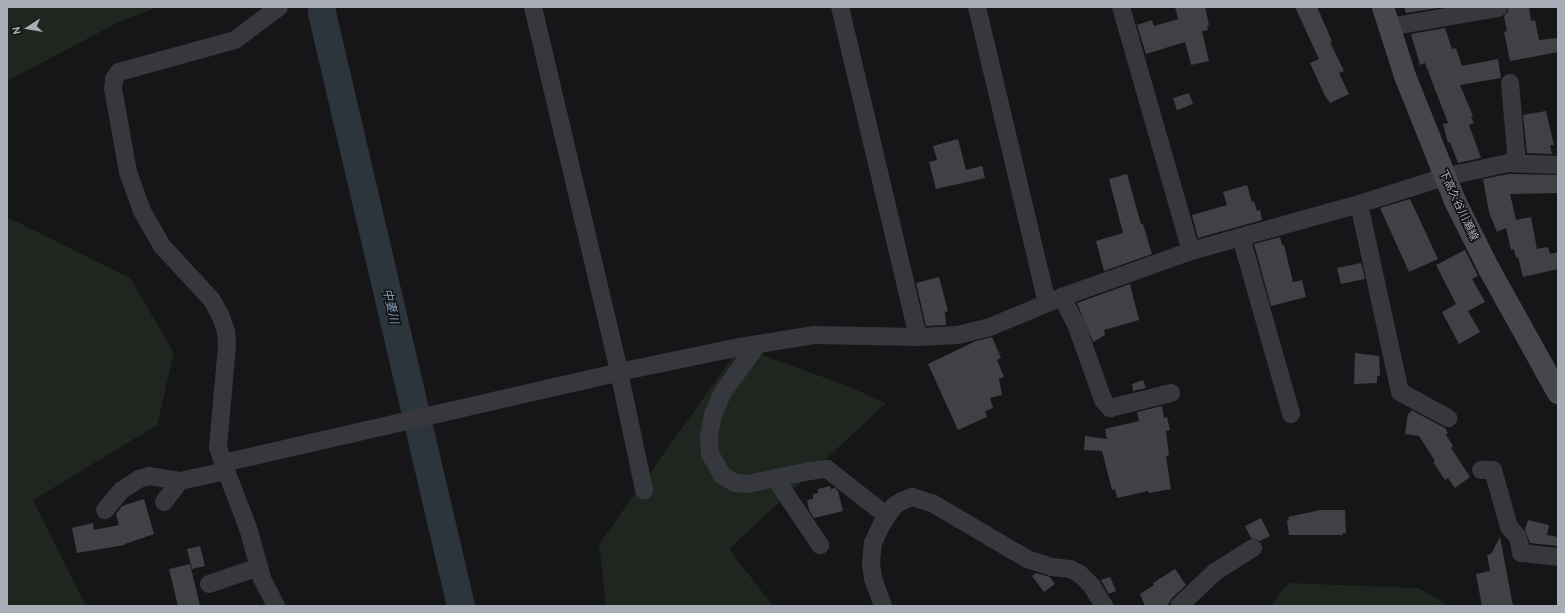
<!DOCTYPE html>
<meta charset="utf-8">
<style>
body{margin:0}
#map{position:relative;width:1565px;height:613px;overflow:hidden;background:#161618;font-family:"PT Sans","Noto Sans JP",sans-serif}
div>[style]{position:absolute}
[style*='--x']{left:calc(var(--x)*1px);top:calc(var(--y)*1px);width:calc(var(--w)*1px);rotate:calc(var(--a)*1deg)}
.green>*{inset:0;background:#1e261f}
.river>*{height:28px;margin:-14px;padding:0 14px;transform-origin:14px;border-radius:14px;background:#2c353c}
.building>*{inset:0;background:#404145}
.street>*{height:18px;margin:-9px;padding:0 9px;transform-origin:9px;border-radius:9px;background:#37383d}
.secondary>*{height:22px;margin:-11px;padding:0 11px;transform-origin:11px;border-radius:11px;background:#45474d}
span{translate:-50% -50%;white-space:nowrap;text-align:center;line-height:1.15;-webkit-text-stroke:3px #111113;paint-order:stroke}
.street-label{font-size:11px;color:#a8adb8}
.water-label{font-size:12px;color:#7f9bb3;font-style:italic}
.frame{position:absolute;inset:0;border:8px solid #a8adb8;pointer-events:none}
.north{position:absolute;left:8px;top:8px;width:40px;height:40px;-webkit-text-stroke:3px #111113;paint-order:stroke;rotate:258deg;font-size:11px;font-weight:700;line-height:16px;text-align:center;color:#a8adb8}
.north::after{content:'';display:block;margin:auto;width:14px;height:18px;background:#a8adb8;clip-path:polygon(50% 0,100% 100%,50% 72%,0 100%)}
</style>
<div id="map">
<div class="green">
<div style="clip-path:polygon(7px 7px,158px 7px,119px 22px,7px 81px)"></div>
<div style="clip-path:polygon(7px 217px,130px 278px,174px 353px,157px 425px,33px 500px,86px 606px,7px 606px)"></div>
<div style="clip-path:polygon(740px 347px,842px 384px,886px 403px,729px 549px,773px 606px,606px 606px,599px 544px)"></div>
<div style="clip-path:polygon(1289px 583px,1419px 588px,1449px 606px,1270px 606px)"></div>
</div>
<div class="river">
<div style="--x:322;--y:7;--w:6;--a:90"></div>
<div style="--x:322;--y:13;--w:609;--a:76.81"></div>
</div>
<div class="building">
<div style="clip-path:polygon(1175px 7px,1205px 7px,1209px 25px,1207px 26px,1208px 30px,1202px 31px,1209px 61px,1191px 65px,1185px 42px,1146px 54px,1137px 25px,1152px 20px,1154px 26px,1178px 19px)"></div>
<div style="clip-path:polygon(1295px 7px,1317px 7px,1332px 41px,1330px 42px,1344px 71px,1339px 73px,1349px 94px,1330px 103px,1325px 96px,1310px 63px,1319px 59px)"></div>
<div style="clip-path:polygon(1404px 7px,1438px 7px,1438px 8px,1406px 13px)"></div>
<div style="clip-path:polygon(1508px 7px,1529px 7px,1531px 21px,1535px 20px,1539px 40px,1558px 38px,1558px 52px,1510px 61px,1504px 32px,1507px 31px,1504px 16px,1508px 12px)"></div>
<div style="clip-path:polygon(1445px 28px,1452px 49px,1456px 48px,1462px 66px,1498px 59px,1501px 78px,1460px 85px,1473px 116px,1471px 117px,1474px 123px,1469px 125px,1481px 158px,1458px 163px,1450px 142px,1448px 143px,1443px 124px,1448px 123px,1425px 63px,1420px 65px,1411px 34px)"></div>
<div style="clip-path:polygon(1189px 93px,1193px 104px,1177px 110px,1173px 98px)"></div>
<div style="clip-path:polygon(1546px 111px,1554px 145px,1550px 145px,1552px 154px,1527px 153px,1523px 115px)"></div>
<div style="clip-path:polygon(958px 139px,966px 170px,982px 166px,985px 178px,936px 189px,929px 162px,937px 160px,933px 146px)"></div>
<div style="clip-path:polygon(1127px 174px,1141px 224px,1143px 224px,1152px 254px,1104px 271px,1096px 241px,1123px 233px,1109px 179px)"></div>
<div style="clip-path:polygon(1509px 174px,1558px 175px,1558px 193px,1510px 194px,1516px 220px,1531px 217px,1537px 249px,1548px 247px,1550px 254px,1558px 252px,1558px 269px,1523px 277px,1518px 257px,1516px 258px,1514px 249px,1511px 250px,1506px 228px,1497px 232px,1489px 212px,1483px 179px)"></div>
<div style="clip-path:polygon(1247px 185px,1252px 202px,1254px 201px,1257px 211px,1260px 210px,1262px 220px,1198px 238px,1192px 215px,1227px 205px,1223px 192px)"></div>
<div style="clip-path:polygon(1410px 199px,1438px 259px,1409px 272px,1380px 208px)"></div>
<div style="clip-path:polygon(1280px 237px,1282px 245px,1284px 245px,1293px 282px,1302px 280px,1306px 297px,1271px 306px,1254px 244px)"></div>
<div style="clip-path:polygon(1465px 250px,1478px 276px,1472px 279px,1485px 302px,1468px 311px,1480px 332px,1459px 344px,1442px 312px,1456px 304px,1436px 265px)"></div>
<div style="clip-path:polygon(1361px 263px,1365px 279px,1341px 284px,1337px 268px)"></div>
<div style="clip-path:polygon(939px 277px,948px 311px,945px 312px,946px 325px,926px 326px,916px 283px)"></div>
<div style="clip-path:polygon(1130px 284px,1139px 320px,1104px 330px,1105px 335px,1093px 342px,1077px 303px)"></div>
<div style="clip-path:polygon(992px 337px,1001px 358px,997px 360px,1004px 377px,999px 379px,1002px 395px,990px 398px,993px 408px,985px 411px,987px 417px,958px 430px,928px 364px,976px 341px)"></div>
<div style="clip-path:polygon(1355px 353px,1379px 356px,1380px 376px,1377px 376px,1377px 383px,1354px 384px)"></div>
<div style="clip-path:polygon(1143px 380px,1146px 388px,1133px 391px,1132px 384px)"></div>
<div style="clip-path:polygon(1162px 406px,1164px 418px,1167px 417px,1170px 430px,1166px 431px,1169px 455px,1166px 456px,1171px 489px,1149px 493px,1148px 491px,1117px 498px,1115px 489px,1112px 490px,1102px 451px,1084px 450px,1085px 436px,1107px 439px,1105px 429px,1139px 421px,1137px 412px)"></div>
<div style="clip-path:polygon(1411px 410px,1445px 428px,1448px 433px,1446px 435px,1453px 446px,1451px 448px,1470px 477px,1455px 488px,1448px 478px,1445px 480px,1433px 462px,1435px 461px,1419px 436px,1405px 434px,1408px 413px,1410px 414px)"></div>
<div style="clip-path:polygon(830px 486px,831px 489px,835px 488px,838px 491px,843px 511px,814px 518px,809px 510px,807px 500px,813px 499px,813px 494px,818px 493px,818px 489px)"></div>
<div style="clip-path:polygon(144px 499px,154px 534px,125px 544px,125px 545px,77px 553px,72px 528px,93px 523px,94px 530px,119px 525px,116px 514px,122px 506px)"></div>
<div style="clip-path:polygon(1320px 510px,1345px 510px,1346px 533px,1343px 533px,1343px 535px,1289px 535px,1287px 521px,1289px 520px,1288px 517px)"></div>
<div style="clip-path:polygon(1261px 518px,1270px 536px,1260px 541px,1251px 538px,1245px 526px)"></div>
<div style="clip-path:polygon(1528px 520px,1549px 525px,1547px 535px,1558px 537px,1558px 546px,1530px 543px,1525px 529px)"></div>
<div style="clip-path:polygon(1500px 537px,1513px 606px,1482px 606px,1476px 574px,1490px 571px,1487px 555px,1491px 554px)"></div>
<div style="clip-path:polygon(200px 546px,205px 566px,192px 569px,187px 549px)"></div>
<div style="clip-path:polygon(190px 564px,200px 606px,178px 606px,169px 569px)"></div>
<div style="clip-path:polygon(1175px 569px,1186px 585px,1172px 598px,1167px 606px,1145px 606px,1140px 594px,1154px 585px,1153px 583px)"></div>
<div style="clip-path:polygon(1036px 573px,1050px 577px,1055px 584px,1044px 592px,1032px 576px)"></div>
<div style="clip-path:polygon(1110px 577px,1116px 591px,1109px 594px,1101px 580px)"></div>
</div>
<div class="street">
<div style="--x:533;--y:7;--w:375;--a:76.7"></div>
<div style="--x:619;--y:372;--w:121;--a:78"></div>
<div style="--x:840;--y:7;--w:339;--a:76.7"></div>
<div style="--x:977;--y:7;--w:304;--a:76.7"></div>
<div style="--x:1121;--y:7;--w:254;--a:74"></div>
<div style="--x:1389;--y:27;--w:111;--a:-9.9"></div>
<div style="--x:1510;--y:83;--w:80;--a:85"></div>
<div style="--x:1359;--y:204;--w:192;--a:77.7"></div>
<div style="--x:1400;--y:392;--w:55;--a:28.4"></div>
<div style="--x:1241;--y:237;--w:184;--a:74.2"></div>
<div style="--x:1062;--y:297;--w:30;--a:63"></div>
<div style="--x:1076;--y:324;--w:81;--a:70.4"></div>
<div style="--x:1103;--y:400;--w:11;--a:49"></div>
<div style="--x:1110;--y:408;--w:63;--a:-13.8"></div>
<div style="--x:758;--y:344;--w:59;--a:126.1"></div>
<div style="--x:723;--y:392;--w:24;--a:114"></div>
<div style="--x:713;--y:414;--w:23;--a:100"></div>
<div style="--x:709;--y:437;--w:17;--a:87"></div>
<div style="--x:710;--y:454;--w:24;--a:60"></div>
<div style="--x:722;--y:475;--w:15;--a:32"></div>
<div style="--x:735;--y:483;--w:12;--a:5"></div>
<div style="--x:747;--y:484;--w:64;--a:-11.7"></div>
<div style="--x:810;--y:471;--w:17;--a:-7"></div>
<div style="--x:827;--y:469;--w:76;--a:38.1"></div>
<div style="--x:223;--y:463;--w:406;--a:-12.9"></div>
<div style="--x:619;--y:372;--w:124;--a:-11.7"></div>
<div style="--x:740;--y:347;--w:75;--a:-9.2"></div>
<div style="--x:814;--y:335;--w:104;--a:1.1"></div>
<div style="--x:918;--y:337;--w:40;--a:-2.9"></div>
<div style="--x:958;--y:335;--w:33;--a:-14"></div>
<div style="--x:990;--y:327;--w:78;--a:-22.6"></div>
<div style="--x:1062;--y:297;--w:137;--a:-19.6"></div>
<div style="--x:1191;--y:251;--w:174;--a:-15.6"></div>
<div style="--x:1359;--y:204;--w:89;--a:-17.6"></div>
<div style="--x:1444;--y:177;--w:66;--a:-12.3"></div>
<div style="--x:1508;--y:163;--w:50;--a:2.3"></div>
<div style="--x:1481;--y:470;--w:12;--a:0"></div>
<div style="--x:1493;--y:470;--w:59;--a:74.3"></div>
<div style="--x:1509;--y:527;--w:13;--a:48"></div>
<div style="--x:1518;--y:537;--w:16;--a:79"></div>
<div style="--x:1521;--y:553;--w:37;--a:6"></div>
<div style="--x:775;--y:478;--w:81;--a:56.1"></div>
<div style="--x:164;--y:502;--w:26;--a:-53"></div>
<div style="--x:180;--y:481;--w:47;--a:-12.3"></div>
<div style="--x:105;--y:510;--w:26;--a:-50"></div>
<div style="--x:122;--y:490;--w:20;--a:-33"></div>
<div style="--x:139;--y:479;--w:10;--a:-17"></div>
<div style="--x:149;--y:476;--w:31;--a:9"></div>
<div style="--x:209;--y:584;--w:53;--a:-18.8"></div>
<div style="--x:276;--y:606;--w:31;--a:-117"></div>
<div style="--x:262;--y:578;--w:52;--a:-105.6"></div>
<div style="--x:248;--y:528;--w:70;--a:-111"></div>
<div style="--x:223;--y:463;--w:17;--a:-107"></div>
<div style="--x:218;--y:447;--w:101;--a:-84.9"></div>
<div style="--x:227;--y:346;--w:14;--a:-94"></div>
<div style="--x:226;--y:332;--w:16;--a:-108"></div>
<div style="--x:221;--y:317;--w:19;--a:-118"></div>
<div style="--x:212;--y:300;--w:74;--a:-132.8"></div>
<div style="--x:162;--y:246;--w:40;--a:-119.7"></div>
<div style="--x:142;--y:211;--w:41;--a:-109.7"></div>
<div style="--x:128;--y:172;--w:84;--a:-100.2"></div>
<div style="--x:113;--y:89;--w:10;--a:-84"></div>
<div style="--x:114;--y:79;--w:9;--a:-54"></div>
<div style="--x:119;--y:72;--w:120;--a:-15.4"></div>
<div style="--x:235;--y:40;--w:55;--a:-36.9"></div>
<div style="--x:883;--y:606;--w:30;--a:-110"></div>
<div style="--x:873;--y:578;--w:14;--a:-98"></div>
<div style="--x:871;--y:564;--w:21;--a:-85"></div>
<div style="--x:873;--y:543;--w:21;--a:-65"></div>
<div style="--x:882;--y:524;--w:22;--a:-56"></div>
<div style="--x:894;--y:506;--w:9;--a:-32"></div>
<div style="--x:902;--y:501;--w:11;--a:-22"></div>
<div style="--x:912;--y:497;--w:21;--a:17"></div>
<div style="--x:932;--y:503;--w:110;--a:30.5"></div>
<div style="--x:1027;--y:559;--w:26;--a:18"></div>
<div style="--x:1052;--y:567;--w:18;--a:6"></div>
<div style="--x:1070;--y:569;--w:11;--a:27"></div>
<div style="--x:1080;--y:574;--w:16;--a:45"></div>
<div style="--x:1091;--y:585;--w:25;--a:58"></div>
<div style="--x:1179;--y:606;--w:50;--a:-43.4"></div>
<div style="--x:1215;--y:572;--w:45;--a:-32.3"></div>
</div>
<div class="secondary">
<div style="--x:1383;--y:7;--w:72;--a:72.3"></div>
<div style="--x:1405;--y:76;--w:135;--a:68.2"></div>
<div style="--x:1455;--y:201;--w:76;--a:63.4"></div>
<div style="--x:1489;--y:269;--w:142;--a:60.9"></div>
</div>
<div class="street-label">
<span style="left:1459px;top:205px;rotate:65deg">下高久谷川瀬線</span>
</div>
<div class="water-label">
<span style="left:391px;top:306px;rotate:77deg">中妻川</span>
</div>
<div class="frame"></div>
<div class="north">N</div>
</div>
